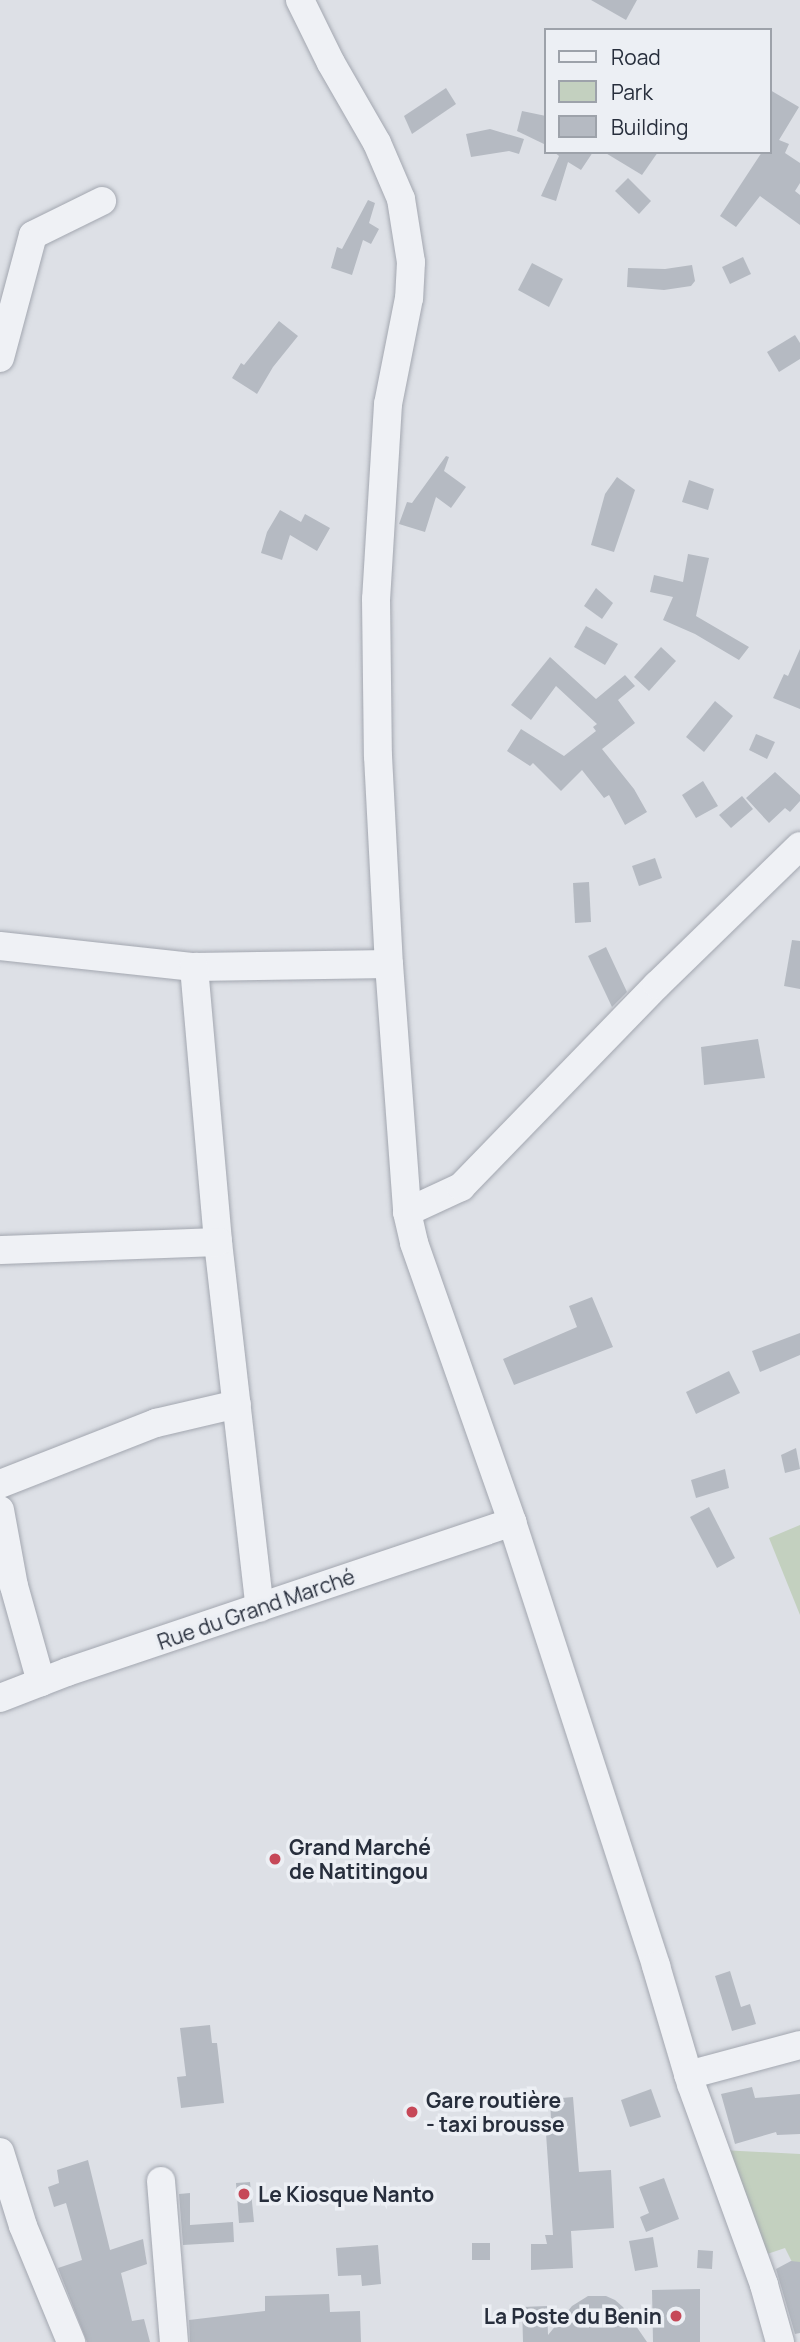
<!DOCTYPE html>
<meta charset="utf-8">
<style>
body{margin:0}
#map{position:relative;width:800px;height:2342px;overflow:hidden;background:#dde0e6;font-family:Manrope,sans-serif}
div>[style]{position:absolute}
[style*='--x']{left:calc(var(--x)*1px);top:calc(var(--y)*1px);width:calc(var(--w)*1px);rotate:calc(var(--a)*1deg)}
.green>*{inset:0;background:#c3d0bf}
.building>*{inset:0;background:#b5bac2}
.roads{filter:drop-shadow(0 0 2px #a3a7b0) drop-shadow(0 0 2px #a3a7b0)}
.minor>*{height:28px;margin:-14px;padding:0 14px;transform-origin:14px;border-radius:14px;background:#eff1f5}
.dots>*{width:19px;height:19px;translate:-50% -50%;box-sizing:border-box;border:4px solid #eceff4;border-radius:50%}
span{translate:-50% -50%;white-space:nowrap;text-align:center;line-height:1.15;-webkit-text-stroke:7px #eceff4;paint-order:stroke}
.street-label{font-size:21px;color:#272e3c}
.poi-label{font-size:21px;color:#272e3c;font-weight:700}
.left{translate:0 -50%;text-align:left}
.right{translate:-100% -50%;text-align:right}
.legend{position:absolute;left:544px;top:28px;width:228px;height:126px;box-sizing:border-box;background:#eceff4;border:2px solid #9da2aa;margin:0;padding:9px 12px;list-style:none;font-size:21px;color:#272e3c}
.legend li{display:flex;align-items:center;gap:14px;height:35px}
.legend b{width:35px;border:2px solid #9da2aa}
</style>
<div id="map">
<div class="green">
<div style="clip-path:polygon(800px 1525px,800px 1615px,769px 1538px)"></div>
<div style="clip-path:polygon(721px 2150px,800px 2154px,800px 2263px,793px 2264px,785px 2248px,758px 2257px)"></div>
</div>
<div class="building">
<div style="clip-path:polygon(591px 0,637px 0,626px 20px)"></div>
<div style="clip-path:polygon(446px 88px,456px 104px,412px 134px,404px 116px)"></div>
<div style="clip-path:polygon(770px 90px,799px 107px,779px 140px,789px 144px,785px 153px,800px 163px,800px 183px,795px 191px,800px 195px,800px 225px,760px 196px,736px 227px,720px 216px,762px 152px,770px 152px)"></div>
<div style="clip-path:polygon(522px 111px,546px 116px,546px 145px,517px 131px)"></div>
<div style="clip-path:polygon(490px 129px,524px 139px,519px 154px,509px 151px,471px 157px,466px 134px)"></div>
<div style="clip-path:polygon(554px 152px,593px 152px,581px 170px,568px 162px,556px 201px,541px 196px,559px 156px)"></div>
<div style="clip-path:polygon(604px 152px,658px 152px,642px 175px)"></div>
<div style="clip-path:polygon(628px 178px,651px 201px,639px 214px,615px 191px)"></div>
<div style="clip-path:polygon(368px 200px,375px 203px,369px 223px,379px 229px,371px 244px,363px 240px,352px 275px,331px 268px,337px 247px,342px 249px)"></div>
<div style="clip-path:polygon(743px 257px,751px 274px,730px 284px,722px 267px)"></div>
<div style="clip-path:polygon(532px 263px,563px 279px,549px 307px,518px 290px)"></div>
<div style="clip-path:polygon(692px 265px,695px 281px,691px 286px,664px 290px,627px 287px,628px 268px,665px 269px)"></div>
<div style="clip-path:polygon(279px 321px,298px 336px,273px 367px,257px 394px,232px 378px,241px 363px,244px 365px)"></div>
<div style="clip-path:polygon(795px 335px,800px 343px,800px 359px,779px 372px,767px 352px)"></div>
<div style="clip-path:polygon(446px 456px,449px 457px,444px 471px,466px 487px,451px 508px,436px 497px,425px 532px,399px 524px,407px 502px,412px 503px)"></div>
<div style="clip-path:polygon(617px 477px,635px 490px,614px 552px,591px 545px,605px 494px)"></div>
<div style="clip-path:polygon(689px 480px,714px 489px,708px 510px,682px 502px)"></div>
<div style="clip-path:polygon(280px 510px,301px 522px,305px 514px,330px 528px,317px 551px,290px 535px,282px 560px,261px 553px,267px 532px)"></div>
<div style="clip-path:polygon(688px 554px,709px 558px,696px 616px,749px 647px,739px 660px,695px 634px,663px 620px,673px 597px,650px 592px,654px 575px,683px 582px)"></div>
<div style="clip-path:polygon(596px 588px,613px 603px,602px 619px,584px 606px)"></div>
<div style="clip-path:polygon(586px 626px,618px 644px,605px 665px,574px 647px)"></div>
<div style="clip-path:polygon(661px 647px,676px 661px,649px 691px,634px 677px)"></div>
<div style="clip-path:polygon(800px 649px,800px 709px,773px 698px,784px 674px,788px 676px)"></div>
<div style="clip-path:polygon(550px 657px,596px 699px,625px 675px,635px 686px,618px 700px,635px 723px,602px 749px,634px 789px,647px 812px,625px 825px,609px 795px,604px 798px,582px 770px,561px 791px,533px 763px,530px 766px,507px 751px,521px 729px,564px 756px,596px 731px,593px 727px,597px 724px,556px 686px,531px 720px,511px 705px)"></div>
<div style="clip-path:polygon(715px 701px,733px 716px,704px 752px,686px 737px)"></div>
<div style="clip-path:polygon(756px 734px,775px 742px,767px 759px,749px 750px)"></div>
<div style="clip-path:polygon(775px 772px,800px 795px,800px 801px,790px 812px,785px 808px,769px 823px,746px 798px)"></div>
<div style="clip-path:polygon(703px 781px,718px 806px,696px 818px,682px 795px)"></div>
<div style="clip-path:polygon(742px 796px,753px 809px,731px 828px,719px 815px)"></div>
<div style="clip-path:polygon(655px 858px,662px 878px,639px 886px,632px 866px)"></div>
<div style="clip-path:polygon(589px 882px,591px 922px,575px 923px,573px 883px)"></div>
<div style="clip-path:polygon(792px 940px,800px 941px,800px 989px,784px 986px)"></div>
<div style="clip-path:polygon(606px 947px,627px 992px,612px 1007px,588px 956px)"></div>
<div style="clip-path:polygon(758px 1039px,765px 1078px,704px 1085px,701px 1047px)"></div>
<div style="clip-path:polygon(592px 1297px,613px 1347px,514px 1385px,503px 1359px,577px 1327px,569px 1306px)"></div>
<div style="clip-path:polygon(800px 1333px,800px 1355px,760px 1372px,752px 1351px)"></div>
<div style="clip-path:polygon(729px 1371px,740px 1393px,696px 1414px,686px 1392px)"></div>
<div style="clip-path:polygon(796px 1448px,800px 1469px,785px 1473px,781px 1455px)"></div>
<div style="clip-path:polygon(725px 1469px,729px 1488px,696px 1498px,691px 1480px)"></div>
<div style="clip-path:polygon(709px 1507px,735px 1558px,717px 1568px,690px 1517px)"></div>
<div style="clip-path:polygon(730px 1971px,741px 2007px,750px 2004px,756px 2024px,732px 2031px,715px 1976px)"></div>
<div style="clip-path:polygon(210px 2025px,212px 2043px,217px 2043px,224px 2103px,181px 2108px,177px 2077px,186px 2076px,180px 2028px)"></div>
<div style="clip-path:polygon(752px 2087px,755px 2098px,800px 2094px,800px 2134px,777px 2135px,776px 2132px,735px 2144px,721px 2094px)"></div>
<div style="clip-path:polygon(651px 2089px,661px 2117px,630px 2127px,621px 2100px)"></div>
<div style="clip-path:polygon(573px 2097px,579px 2172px,611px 2170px,614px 2228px,571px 2231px,573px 2268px,531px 2270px,531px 2244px,547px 2244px,545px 2235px,553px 2235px,545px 2119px,551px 2119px,550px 2099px)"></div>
<div style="clip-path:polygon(88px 2160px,110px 2250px,143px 2239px,147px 2264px,121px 2273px,132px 2321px,144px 2319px,150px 2342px,87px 2342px,58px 2268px,82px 2260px,66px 2203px,54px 2207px,48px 2187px,59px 2183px,57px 2170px)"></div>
<div style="clip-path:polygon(664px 2178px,679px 2219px,646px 2232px,640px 2217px,649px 2213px,639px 2187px)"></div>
<div style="clip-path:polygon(250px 2182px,254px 2222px,239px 2223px,236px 2183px)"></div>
<div style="clip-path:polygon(190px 2193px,190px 2225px,233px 2222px,234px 2242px,183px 2245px,179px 2194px)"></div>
<div style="clip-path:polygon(653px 2237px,658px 2267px,635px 2271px,629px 2241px)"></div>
<div style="clip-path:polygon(472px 2243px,490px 2243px,490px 2260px,472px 2260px)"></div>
<div style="clip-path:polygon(378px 2245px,381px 2284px,362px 2286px,361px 2275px,338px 2276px,336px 2248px)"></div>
<div style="clip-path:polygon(698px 2250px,713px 2251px,712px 2269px,697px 2268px)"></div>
<div style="clip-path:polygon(791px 2261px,800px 2262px,800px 2333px,795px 2334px,776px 2269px)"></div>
<div style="clip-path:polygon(700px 2289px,700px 2342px,653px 2342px,652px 2290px)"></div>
<div style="clip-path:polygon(329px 2294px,330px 2312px,360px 2311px,361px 2342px,190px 2342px,189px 2320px,265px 2311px,265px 2296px)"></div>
<div style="clip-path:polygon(588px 2296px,606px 2296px,615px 2300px,623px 2307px,647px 2342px,523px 2342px,522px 2307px,547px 2306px,548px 2335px,572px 2306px)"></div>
</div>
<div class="roads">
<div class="minor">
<div style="--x:300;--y:0;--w:70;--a:63.8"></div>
<div style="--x:331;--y:63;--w:92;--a:60.1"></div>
<div style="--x:377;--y:143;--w:61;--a:66.8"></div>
<div style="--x:401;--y:199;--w:64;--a:81"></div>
<div style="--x:411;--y:262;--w:36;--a:93"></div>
<div style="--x:409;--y:298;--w:108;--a:101.2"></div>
<div style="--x:388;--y:404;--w:195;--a:93.5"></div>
<div style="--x:376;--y:599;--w:157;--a:89.3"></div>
<div style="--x:378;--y:756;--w:208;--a:87"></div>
<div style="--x:389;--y:964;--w:249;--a:85.8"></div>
<div style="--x:407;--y:1212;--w:32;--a:77"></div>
<div style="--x:414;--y:1243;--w:296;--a:70.6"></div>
<div style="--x:512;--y:1522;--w:467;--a:72"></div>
<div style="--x:656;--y:1966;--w:123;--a:73.5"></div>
<div style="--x:691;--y:2084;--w:214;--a:70"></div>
<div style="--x:764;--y:2285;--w:59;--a:74.3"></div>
<div style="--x:0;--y:358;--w:127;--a:-75"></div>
<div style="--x:33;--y:235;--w:77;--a:-26.2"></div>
<div style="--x:0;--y:946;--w:195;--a:6.2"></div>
<div style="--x:194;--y:967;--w:195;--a:-0.9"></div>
<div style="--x:194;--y:967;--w:276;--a:85"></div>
<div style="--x:218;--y:1242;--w:368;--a:83.5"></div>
<div style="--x:407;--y:1212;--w:60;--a:-24.8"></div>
<div style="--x:461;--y:1187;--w:281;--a:-45.9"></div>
<div style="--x:657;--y:985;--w:199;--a:-44.2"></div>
<div style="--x:0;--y:1250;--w:218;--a:-2.1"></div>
<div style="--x:0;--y:1484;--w:168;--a:-21.4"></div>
<div style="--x:156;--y:1423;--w:83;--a:-13.2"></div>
<div style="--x:0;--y:1510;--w:77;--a:79.6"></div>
<div style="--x:14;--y:1586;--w:100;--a:74.3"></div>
<div style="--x:0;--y:1698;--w:72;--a:-21.2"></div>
<div style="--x:67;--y:1672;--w:470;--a:-18.6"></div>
<div style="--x:688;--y:2075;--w:116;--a:-15"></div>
<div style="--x:0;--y:2152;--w:77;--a:72.7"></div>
<div style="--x:23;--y:2226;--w:126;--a:67.5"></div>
<div style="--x:161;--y:2181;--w:162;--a:85.4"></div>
</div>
</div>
<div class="dots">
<div style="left:275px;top:1859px;background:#c64858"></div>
<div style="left:412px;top:2112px;background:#c64858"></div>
<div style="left:244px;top:2194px;background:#c64858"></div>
<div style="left:676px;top:2316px;background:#c64858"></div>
</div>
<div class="street-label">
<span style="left:256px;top:1609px;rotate:-19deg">Rue du Grand Marché</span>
</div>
<div class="poi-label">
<span class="left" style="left:289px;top:1859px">Grand Marché<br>de Natitingou</span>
<span class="left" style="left:426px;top:2112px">Gare routière<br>- taxi brousse</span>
<span class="left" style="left:258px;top:2194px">Le Kiosque Nanto</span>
<span class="right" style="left:662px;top:2316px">La Poste du Benin</span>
</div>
<ul class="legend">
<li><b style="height:9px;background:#eff1f5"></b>Road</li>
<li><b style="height:19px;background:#c3d0bf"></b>Park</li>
<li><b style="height:19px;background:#b5bac2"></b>Building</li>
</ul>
</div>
